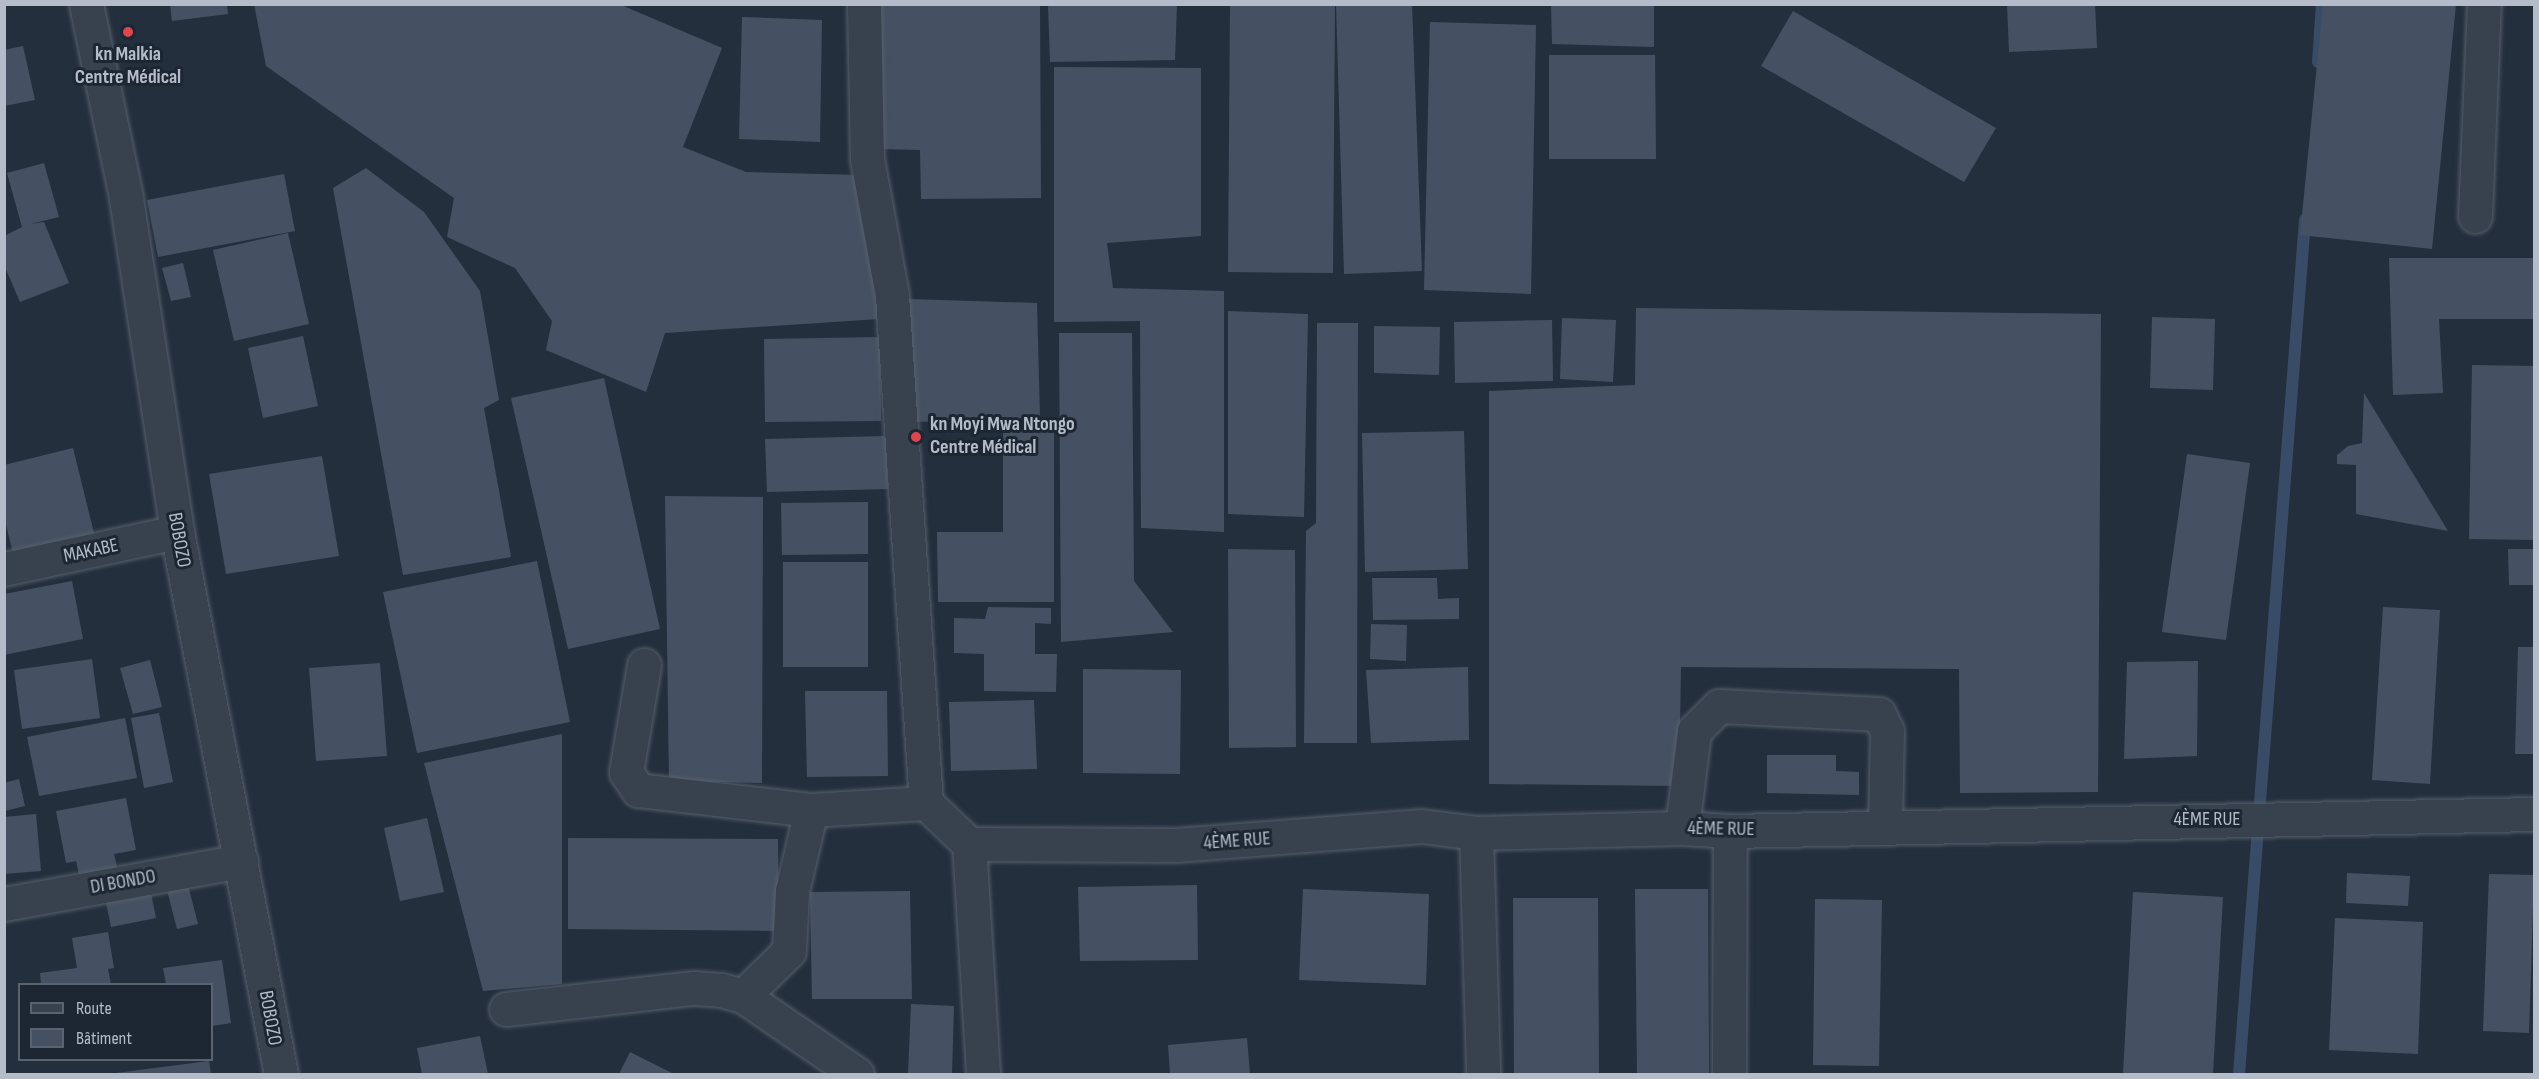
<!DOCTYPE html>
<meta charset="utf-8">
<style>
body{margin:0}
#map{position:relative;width:2539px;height:1079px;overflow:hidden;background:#242f3e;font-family:"Sofia Sans Condensed",sans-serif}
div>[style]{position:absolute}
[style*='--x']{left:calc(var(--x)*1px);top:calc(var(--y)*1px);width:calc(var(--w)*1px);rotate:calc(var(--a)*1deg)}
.stream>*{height:12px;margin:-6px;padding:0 6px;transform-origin:6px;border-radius:6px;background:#394c67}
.building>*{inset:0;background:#455162}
.roads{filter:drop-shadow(0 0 2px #565f6c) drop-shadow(0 0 2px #565f6c)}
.minor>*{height:33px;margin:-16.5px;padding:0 16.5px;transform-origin:16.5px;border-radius:16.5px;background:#38414e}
.dots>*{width:16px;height:16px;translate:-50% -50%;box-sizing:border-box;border:3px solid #1d2633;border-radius:50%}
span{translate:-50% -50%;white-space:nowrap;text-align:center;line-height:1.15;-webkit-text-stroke:6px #1d2633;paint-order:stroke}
.poi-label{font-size:20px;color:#b4bcc9;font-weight:700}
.left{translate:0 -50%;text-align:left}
.street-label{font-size:20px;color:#b4bcc9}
.frame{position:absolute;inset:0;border:6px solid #b4bcc9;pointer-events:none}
.legend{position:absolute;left:18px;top:983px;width:195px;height:78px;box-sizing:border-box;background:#1d2633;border:2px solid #59626f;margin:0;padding:8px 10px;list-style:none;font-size:18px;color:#b4bcc9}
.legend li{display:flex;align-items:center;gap:12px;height:30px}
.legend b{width:30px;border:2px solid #59626f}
</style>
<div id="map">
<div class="stream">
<div style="--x:2318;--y:62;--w:58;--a:-86.1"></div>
<div style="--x:2239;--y:1074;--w:857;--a:-85.58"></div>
</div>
<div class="building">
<div style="clip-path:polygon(170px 4px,227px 4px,228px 14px,172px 21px)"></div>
<div style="clip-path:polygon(254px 4px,619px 4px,722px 48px,683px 147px,746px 172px,860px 175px,879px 319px,665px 333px,646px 392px,546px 350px,552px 321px,515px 268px,447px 237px,454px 198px,266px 66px)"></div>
<div style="clip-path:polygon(876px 4px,1040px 4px,1041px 198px,921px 199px,920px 150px,878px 149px)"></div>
<div style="clip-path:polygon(1048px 4px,1177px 4px,1175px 60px,1050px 62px)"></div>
<div style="clip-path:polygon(1230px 4px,1335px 4px,1333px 273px,1228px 272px)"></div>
<div style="clip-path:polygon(1336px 4px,1412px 4px,1422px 271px,1344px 274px)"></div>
<div style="clip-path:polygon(1551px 4px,1654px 6px,1654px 47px,1552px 44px)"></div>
<div style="clip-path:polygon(2007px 4px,2095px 4px,2097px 48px,2009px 52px)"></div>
<div style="clip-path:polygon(2323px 4px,2456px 4px,2432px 249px,2300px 235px)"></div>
<div style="clip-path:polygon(1793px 11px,1996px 128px,1964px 182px,1761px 66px)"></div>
<div style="clip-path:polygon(742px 17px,822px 20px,820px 142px,739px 139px)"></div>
<div style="clip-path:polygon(1430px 22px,1536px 25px,1531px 294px,1424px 290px)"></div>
<div style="clip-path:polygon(23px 46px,35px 100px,4px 106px,4px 50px)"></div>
<div style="clip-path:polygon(1549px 55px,1655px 55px,1656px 159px,1549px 159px)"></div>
<div style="clip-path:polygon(1054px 67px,1201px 68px,1201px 236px,1107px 243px,1113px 288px,1224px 291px,1224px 532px,1141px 528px,1140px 321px,1054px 322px)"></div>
<div style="clip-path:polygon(44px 163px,59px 217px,30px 224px,44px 222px,69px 283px,20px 302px,4px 265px,4px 236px,22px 227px,7px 173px)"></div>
<div style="clip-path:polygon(366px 168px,424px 212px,480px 291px,499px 400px,484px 408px,511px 557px,403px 575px,333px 188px)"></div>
<div style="clip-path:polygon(284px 174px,295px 231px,158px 257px,147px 200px)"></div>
<div style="clip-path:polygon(288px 233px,309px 324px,234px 341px,213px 250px)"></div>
<div style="clip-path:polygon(2389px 258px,2534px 258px,2534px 319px,2439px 319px,2443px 393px,2393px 395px)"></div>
<div style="clip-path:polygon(183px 263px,191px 297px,171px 301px,162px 268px)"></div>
<div style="clip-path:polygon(909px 299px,1037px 303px,1040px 418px,912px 422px)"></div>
<div style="clip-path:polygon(1636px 308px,2101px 314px,2098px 792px,1960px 793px,1959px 669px,1681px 667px,1679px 786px,1489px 784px,1489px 391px,1635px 385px)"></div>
<div style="clip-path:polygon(1228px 311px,1308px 314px,1304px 517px,1228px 514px)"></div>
<div style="clip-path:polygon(2152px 317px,2215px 319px,2213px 390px,2150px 388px)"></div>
<div style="clip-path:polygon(1562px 318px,1616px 320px,1613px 382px,1560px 379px)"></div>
<div style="clip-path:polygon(1552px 320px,1553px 381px,1455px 383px,1454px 322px)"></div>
<div style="clip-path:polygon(1317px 323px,1358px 323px,1357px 743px,1304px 743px,1306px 531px,1316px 523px)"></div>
<div style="clip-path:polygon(1374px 326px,1440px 327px,1439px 375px,1374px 373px)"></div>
<div style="clip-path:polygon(1059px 333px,1132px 333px,1134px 581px,1173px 632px,1061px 642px)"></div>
<div style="clip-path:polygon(303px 336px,318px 406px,263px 418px,248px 348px)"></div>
<div style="clip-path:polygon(880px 337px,881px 421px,765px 422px,764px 339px)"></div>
<div style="clip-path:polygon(2472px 365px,2534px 366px,2534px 540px,2469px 539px)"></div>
<div style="clip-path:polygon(604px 378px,660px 629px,568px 649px,511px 398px)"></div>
<div style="clip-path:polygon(2364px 393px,2448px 531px,2356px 514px,2356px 465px,2337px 464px,2337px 455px,2348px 446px,2362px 443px)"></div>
<div style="clip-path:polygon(1003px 428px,1054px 429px,1054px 602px,938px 602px,937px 532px,1003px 532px)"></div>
<div style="clip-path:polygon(1464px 431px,1468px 569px,1365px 572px,1362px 433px)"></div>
<div style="clip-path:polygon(886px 436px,888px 489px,767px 492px,765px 439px)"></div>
<div style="clip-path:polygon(73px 448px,96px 541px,15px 561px,4px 517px,4px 465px)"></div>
<div style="clip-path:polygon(2187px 454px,2250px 463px,2226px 640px,2162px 632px)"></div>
<div style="clip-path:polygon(322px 456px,339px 556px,226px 574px,209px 474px)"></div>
<div style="clip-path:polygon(665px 496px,763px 497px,762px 783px,669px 781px)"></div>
<div style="clip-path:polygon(868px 502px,868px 554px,782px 555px,781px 503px)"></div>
<div style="clip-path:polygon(1228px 549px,1295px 550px,1296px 747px,1229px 748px)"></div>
<div style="clip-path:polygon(2508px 549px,2534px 549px,2534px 585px,2509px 585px)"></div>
<div style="clip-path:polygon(537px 561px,570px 722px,417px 753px,383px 592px)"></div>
<div style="clip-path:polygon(783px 562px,868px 562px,868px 667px,783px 667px)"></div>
<div style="clip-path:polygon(1372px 578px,1437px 578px,1438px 599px,1459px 598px,1459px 619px,1373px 620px)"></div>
<div style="clip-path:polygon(72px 581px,83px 639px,4px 655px,4px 594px)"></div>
<div style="clip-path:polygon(988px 607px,1051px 608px,1051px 624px,1035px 623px,1035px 654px,1057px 654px,1056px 692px,984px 691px,984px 654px,954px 653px,954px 618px,985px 619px)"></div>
<div style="clip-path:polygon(2383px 607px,2440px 610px,2430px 784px,2372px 780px)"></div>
<div style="clip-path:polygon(1371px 624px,1407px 625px,1406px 661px,1370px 659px)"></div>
<div style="clip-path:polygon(2518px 647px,2534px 647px,2534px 754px,2515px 754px)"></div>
<div style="clip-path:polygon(92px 659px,100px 718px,22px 729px,14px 670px)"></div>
<div style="clip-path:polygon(150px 660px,162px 707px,133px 714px,120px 668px)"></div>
<div style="clip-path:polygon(2198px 661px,2197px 756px,2124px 759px,2127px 662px)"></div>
<div style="clip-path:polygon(380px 663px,387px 756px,316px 761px,309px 668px)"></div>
<div style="clip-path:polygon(1468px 667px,1469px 740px,1371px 743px,1366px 670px)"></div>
<div style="clip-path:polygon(1083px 669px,1181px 670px,1180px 774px,1083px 773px)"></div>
<div style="clip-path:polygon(805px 691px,887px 691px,888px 776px,807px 777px)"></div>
<div style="clip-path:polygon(1034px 700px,1037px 769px,951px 771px,949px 702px)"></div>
<div style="clip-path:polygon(159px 713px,173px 782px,144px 788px,131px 718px)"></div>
<div style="clip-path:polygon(125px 718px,137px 778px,39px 796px,27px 737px)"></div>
<div style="clip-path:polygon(562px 734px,562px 984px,483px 991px,424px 763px)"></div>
<div style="clip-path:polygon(1767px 755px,1836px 755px,1836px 771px,1859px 772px,1859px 795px,1767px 793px)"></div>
<div style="clip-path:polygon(19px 779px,25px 806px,5px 811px,4px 783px)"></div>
<div style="clip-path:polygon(126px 798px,136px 850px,114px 854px,118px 871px,80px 879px,76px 861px,66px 863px,56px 811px)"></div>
<div style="clip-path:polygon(36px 814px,41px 871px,4px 874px,4px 817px)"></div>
<div style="clip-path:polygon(427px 818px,444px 892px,400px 901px,384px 828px)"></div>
<div style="clip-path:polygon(568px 838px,778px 839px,779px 931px,568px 929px)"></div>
<div style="clip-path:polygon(2347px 873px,2410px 876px,2408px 906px,2346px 903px)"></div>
<div style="clip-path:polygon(2489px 874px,2534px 875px,2529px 1033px,2483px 1031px)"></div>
<div style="clip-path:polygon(188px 885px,198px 924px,177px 929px,167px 890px)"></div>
<div style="clip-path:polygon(1197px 885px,1198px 960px,1080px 961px,1078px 887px)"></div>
<div style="clip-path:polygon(1303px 889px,1429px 894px,1426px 985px,1299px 980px)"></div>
<div style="clip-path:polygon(1635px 889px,1708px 889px,1709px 1074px,1637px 1074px)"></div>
<div style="clip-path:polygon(910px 891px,912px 999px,812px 999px,810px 892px)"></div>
<div style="clip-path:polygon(2133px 892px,2223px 897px,2213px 1074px,2123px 1074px)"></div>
<div style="clip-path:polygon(151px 893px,156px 918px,111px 927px,106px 902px)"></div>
<div style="clip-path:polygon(1513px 898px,1598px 898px,1599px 1074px,1514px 1074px)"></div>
<div style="clip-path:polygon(1815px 899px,1882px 900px,1879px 1066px,1813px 1065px)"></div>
<div style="clip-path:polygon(2335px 918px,2423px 922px,2418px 1054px,2329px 1050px)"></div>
<div style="clip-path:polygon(108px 932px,114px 968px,108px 969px,111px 984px,41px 984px,40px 973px,77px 968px,72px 938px)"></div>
<div style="clip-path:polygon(222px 960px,231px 1023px,212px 1026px,212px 984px,166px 984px,163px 968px)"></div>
<div style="clip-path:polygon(911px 1004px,954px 1006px,952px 1074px,908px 1074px)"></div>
<div style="clip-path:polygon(480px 1036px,488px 1074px,422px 1074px,417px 1048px)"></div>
<div style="clip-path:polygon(1247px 1038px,1250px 1074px,1170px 1074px,1168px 1045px)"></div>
<div style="clip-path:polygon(630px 1052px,674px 1074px,619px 1074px)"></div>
<div style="clip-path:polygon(209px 1061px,211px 1074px,116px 1074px,116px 1073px)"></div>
</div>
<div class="roads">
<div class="minor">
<div style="--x:86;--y:4;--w:198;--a:78.3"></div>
<div style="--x:126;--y:198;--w:338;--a:81.3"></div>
<div style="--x:177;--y:532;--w:552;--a:79.14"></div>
<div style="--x:864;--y:4;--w:155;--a:88.9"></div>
<div style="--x:867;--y:159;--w:138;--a:79.6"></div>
<div style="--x:892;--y:295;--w:509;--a:86.17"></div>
<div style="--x:2475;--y:216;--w:212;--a:-87.6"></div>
<div style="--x:4;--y:569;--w:177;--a:-12.1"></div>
<div style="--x:644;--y:665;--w:109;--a:99.5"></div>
<div style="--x:626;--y:772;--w:22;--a:56"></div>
<div style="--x:638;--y:790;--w:174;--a:6.6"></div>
<div style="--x:926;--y:803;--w:59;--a:43.6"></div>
<div style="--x:969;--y:844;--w:207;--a:0.3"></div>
<div style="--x:1176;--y:845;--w:246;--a:-4.4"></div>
<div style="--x:1421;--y:826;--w:55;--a:7.3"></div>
<div style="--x:1476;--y:833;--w:206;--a:-1.4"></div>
<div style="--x:1682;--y:828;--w:48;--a:3.6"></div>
<div style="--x:1730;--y:831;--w:804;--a:-1.21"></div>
<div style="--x:1682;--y:828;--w:98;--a:-82.9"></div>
<div style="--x:1694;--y:731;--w:35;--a:-45"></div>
<div style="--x:1719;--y:706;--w:160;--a:2.9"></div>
<div style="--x:1879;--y:714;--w:19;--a:65"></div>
<div style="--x:1887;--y:731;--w:95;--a:91.2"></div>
<div style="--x:1476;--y:833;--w:241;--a:88.3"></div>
<div style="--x:969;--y:844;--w:230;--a:86.5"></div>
<div style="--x:4;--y:904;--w:241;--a:-10.3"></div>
<div style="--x:743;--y:996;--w:64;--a:-44.4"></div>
<div style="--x:789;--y:951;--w:60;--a:-87.1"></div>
<div style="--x:792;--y:891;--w:83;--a:-76.8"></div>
<div style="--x:811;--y:810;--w:115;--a:-3.5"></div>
<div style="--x:506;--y:1009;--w:189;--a:-6.4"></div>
<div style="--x:694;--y:988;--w:27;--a:4"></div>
<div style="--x:721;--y:990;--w:23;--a:15"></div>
<div style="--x:743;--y:996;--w:138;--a:34.4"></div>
<div style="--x:1729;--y:1074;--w:243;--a:-89.8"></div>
</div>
</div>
<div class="dots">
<div style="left:128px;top:32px;background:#e0444e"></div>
<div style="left:916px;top:437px;background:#e0444e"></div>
</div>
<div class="poi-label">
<span style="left:128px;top:66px">kn Malkia<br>Centre Médical</span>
<span class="left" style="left:930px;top:436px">kn Moyi Mwa Ntongo<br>Centre Médical</span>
</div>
<div class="street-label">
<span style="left:179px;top:540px;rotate:80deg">BOBOZO</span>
<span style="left:91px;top:551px;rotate:-12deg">MAKABE</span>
<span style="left:2207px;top:819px">4ÈME RUE</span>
<span style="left:1721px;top:829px;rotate:1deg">4ÈME RUE</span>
<span style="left:1237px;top:841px;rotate:-4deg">4ÈME RUE</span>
<span style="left:123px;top:882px;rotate:-10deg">DI BONDO</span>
<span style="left:270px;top:1018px;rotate:80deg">BOBOZO</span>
</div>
<div class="frame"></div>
<ul class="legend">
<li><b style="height:8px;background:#38414e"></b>Route</li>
<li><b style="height:16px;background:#455162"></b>Bâtiment</li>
</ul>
</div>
